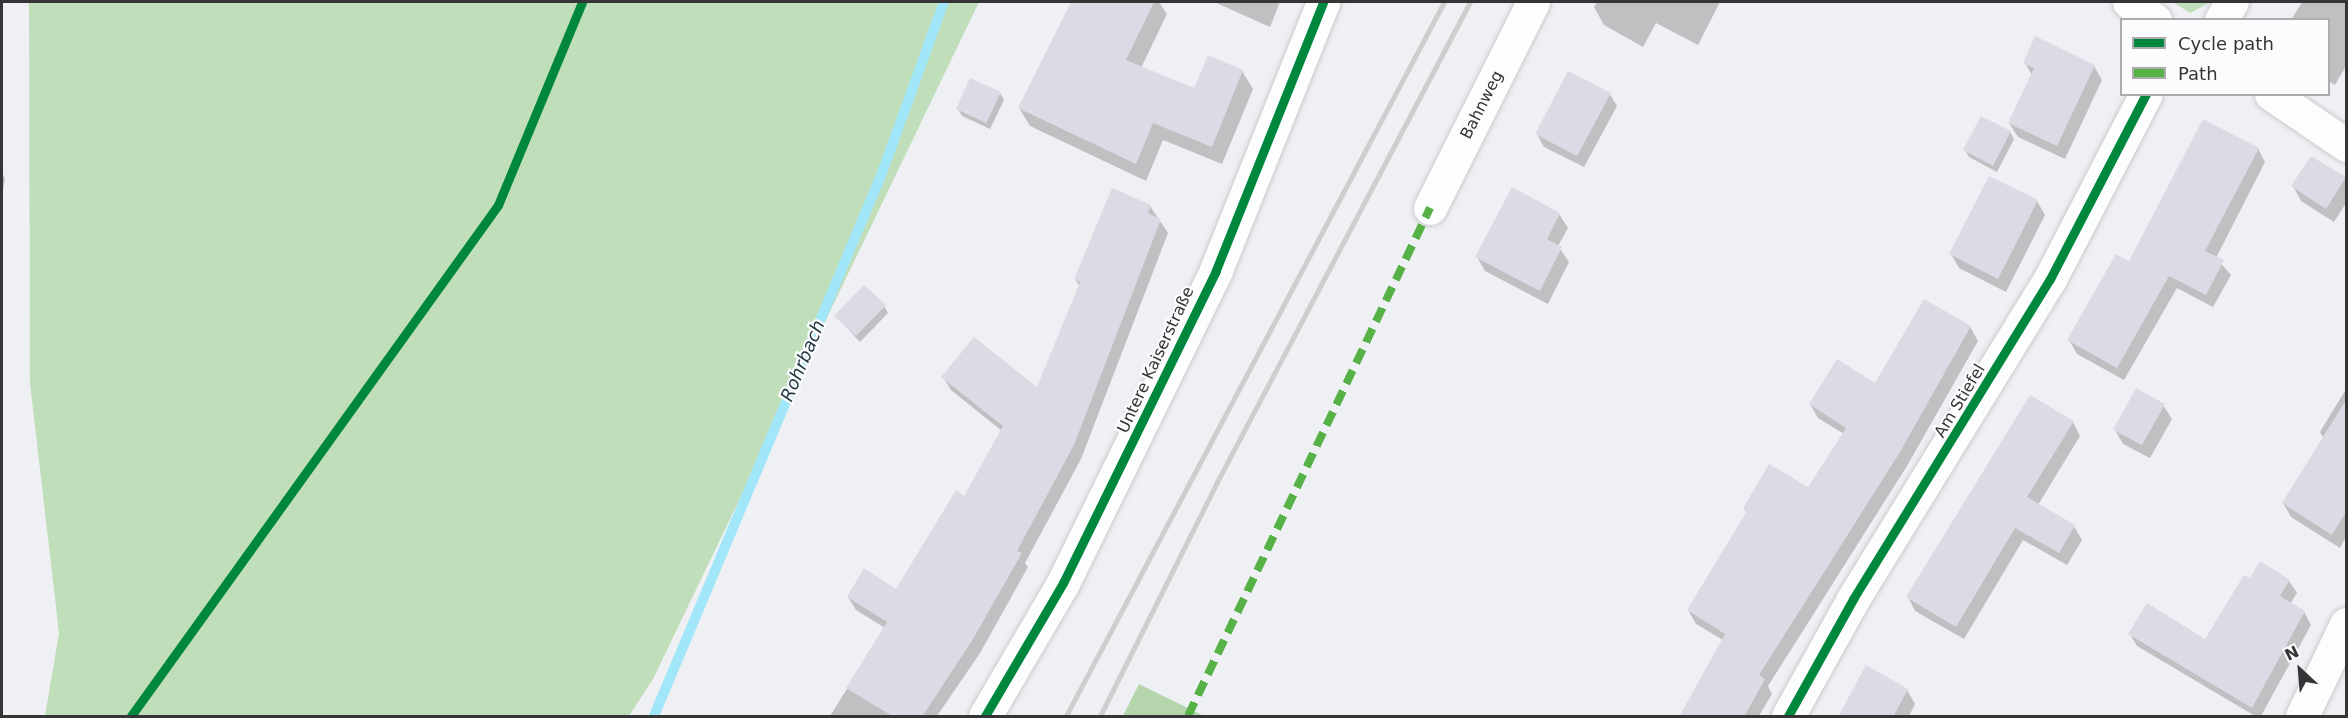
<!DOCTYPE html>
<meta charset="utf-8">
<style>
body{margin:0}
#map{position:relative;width:2348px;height:718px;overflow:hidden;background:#eef0f3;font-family:"DejaVu Sans",sans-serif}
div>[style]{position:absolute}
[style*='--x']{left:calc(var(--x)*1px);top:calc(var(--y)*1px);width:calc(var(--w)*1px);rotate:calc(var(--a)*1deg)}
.green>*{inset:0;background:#c1deba}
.forest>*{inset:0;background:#b5d6ad}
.shadow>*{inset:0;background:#0003}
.stream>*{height:10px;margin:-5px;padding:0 5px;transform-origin:5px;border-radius:5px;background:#a2e6f9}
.building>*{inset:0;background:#dcdae5}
.roads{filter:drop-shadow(0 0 2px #cbcbce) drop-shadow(0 0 2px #cbcbce)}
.minor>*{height:33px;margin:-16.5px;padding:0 16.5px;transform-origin:16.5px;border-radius:16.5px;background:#fcfdfd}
.major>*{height:33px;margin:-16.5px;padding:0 16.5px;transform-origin:16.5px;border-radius:16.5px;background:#fcfdfd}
.rail>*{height:4.5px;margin:-2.25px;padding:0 2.25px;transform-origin:2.25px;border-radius:2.25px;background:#cecece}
.quiet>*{height:8px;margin-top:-4px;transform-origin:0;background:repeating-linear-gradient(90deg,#56b246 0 15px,transparent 0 23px)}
.cycleway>*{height:9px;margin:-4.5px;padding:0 4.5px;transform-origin:4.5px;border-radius:4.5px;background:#00873e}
span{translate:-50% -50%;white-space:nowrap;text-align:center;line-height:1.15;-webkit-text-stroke:4.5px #fcfcff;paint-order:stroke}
.street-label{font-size:16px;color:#353537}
.water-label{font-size:18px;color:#1f363c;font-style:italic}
.frame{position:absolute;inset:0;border:3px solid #353537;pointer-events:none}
.legend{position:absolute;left:2120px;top:18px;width:210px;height:78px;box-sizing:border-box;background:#fcfcff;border:2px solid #acacaf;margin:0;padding:8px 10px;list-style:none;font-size:18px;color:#353537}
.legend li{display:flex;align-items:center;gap:12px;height:30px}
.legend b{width:30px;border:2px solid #acacaf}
.north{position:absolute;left:2270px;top:640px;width:60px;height:60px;-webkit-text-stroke:4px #fcfcff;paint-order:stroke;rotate:334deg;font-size:16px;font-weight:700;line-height:24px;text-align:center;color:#353537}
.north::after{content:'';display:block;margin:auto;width:21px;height:27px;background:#353537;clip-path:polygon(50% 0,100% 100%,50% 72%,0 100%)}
</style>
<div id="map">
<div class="green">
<div style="clip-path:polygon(29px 2px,979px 2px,653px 679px,629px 716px,45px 716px,59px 633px,30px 383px)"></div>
<div style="clip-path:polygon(2173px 2px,2211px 2px,2190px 13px)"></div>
</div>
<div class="forest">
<div style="clip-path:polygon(1139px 684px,1204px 716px,1123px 716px)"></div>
</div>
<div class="shadow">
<div style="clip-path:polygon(1073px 2px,1159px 2px,1167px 14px,1141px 68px,1195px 90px,1242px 71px,1253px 89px,1222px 164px,1163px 140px,1146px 181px,1030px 126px,1019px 108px)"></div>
<div style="clip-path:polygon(1214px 2px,1280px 2px,1270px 27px)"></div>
<div style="clip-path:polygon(1597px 2px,1720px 2px,1698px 45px,1656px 23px,1643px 47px,1604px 25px,1594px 7px)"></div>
<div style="clip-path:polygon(2302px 2px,2346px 2px,2346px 66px,2335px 85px,2328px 81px,2328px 20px,2291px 20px)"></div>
<div style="clip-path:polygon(2025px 63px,2094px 66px,2102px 80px,2065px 159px,2018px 137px,2009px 123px,2032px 75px)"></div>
<div style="clip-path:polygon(1000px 93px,1004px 100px,990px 129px,962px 116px,958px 109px)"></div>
<div style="clip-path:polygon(1610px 94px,1617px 106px,1584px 167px,1544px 147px,1537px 134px)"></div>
<div style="clip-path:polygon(2010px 132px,2014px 139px,1997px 172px,1969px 157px,1965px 150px)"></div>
<div style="clip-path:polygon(2258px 149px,2265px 162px,2216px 258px,2231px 275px,2213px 307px,2177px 288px,2124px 380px,2077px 354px,2069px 340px,2130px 263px)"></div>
<div style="clip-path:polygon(2px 172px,5px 179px,2px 195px)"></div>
<div style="clip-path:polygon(2345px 178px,2346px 203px,2334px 222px,2301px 201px,2293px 186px)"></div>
<div style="clip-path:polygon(2037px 201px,2045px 215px,2006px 292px,1959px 268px,1951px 254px)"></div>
<div style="clip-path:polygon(1150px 206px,1168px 233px,1081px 459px,1025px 563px,1028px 567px,980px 653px,937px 716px,830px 716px,885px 628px,856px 610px,848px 597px,897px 591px,964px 498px,1002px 431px,951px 390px,943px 377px,1038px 390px,1080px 287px,1075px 279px)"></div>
<div style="clip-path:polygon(1559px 214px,1568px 228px,1558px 246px,1569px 262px,1548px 304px,1485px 271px,1477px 257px)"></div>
<div style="clip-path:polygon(884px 306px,888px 313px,860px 342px,836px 316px)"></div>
<div style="clip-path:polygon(1970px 327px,1978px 341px,1907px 466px,1768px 686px,1772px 694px,1759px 716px,1681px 716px,1723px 640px,1696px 624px,1688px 610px,1747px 513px,1744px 508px,1809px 489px,1844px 434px,1818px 418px,1810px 404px,1876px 385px)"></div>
<div style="clip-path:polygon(2346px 389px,2346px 537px,2340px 548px,2291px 517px,2283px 503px,2324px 439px,2320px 432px)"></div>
<div style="clip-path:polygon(2163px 405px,2172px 419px,2150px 458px,2123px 444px,2115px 430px)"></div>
<div style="clip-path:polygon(2073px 422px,2080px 436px,2038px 505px,2074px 526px,2082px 540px,2067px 565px,2023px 540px,1964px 639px,1915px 611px,1908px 597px)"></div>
<div style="clip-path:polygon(2251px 580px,2289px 581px,2297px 593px,2290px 604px,2304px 612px,2311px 625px,2261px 716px,2255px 716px,2137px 646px,2130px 634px,2205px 641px)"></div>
<div style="clip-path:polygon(1907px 690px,1915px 704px,1909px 716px,1839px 716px)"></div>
</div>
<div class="stream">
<div style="--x:654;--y:716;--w:589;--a:-67.22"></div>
<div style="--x:882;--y:173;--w:182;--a:-70.1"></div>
</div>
<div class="building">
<div style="clip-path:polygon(1071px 2px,1154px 2px,1126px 60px,1194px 88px,1208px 55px,1243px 70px,1212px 147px,1153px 123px,1136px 164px,1018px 108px)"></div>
<div style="clip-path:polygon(2035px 36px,2095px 65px,2057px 146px,2008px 123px,2034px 68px,2023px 63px)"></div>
<div style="clip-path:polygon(1568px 71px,1611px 93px,1577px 156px,1535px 134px)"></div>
<div style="clip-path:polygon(970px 78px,1001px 92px,986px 123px,956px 109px)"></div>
<div style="clip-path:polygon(1981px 116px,2011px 131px,1993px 166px,1963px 150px)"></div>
<div style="clip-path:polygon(2203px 119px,2259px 148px,2205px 251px,2224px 260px,2206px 295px,2169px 276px,2117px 368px,2067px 340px,2116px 254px,2129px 261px)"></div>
<div style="clip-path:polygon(2311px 156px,2346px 177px,2326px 209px,2291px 186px)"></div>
<div style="clip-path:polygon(1989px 176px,2038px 200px,1998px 279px,1949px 254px)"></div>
<div style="clip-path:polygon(1512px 187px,1560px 213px,1547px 239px,1562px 247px,1540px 291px,1475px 257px)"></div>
<div style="clip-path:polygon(1112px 188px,1151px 205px,1148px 213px,1161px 219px,1074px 445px,1017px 551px,1022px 553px,973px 639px,922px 717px,894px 717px,846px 688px,887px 622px,847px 597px,864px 568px,896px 589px,956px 490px,964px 496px,1003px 426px,941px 377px,974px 337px,1037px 387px,1080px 282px,1074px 279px)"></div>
<div style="clip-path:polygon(864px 285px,886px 305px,856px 336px,834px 316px)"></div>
<div style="clip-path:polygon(1924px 299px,1971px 326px,1900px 452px,1759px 675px,1765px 679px,1744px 717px,1679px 717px,1725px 634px,1687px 610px,1747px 511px,1743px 508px,1769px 464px,1808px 487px,1846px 428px,1809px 404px,1837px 359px,1875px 383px)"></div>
<div style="clip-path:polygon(2136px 388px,2165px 404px,2142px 445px,2113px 430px)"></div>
<div style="clip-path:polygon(2030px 395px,2074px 421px,2027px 497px,2075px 525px,2059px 553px,2015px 528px,1956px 627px,1906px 597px)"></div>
<div style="clip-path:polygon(2346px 400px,2346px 512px,2332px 535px,2282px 503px)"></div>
<div style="clip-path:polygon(2260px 561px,2290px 580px,2280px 596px,2305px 611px,2252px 708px,2128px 634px,2147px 603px,2205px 639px,2244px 575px,2250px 578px)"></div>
<div style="clip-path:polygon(1866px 665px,1908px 689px,1893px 717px,1838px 717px)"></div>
</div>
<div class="roads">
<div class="minor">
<div style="--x:2129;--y:2;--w:32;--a:35"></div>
<div style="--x:2221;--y:20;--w:21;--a:-59"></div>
<div style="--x:2271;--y:94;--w:91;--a:34.2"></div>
<div style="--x:1430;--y:208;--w:230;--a:-63.4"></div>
<div style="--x:1788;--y:716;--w:134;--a:-60.9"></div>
<div style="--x:1853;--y:599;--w:376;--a:-58.4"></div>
<div style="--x:2050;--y:279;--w:208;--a:-62.6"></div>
<div style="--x:2302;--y:716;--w:102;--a:-64.4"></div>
</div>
<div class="major">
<div style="--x:985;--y:716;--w:154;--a:-59.6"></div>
<div style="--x:1063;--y:583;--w:348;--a:-63.9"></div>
<div style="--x:1216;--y:270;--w:289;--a:-68.2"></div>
</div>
</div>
<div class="rail">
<div style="--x:1066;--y:716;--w:808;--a:-62.1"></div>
<div style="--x:1100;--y:716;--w:259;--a:-63.4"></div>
<div style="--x:1216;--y:484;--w:545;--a:-62.21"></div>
</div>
<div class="quiet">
<div style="--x:1188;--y:716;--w:563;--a:-64.53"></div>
</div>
<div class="cycleway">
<div style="--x:131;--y:716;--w:629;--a:-54.31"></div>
<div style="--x:498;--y:205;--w:220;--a:-67.5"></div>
<div style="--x:985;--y:716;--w:154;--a:-59.6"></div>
<div style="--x:1063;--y:583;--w:348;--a:-63.9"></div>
<div style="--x:1216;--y:270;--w:289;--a:-68.2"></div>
<div style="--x:1788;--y:716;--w:134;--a:-60.9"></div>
<div style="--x:1853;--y:599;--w:376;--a:-58.4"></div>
<div style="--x:2050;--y:279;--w:208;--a:-62.6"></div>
</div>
<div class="street-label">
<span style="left:1482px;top:105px;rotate:-63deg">Bahnweg</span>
<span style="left:1156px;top:360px;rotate:-65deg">Untere Kaiserstraße</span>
<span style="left:1960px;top:401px;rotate:-59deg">Am Stiefel</span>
</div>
<div class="water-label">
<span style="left:803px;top:361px;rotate:-67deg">Rohrbach</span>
</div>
<div class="frame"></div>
<ul class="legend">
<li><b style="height:8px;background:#00873e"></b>Cycle path</li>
<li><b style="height:8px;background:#56b246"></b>Path</li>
</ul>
<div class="north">N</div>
</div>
